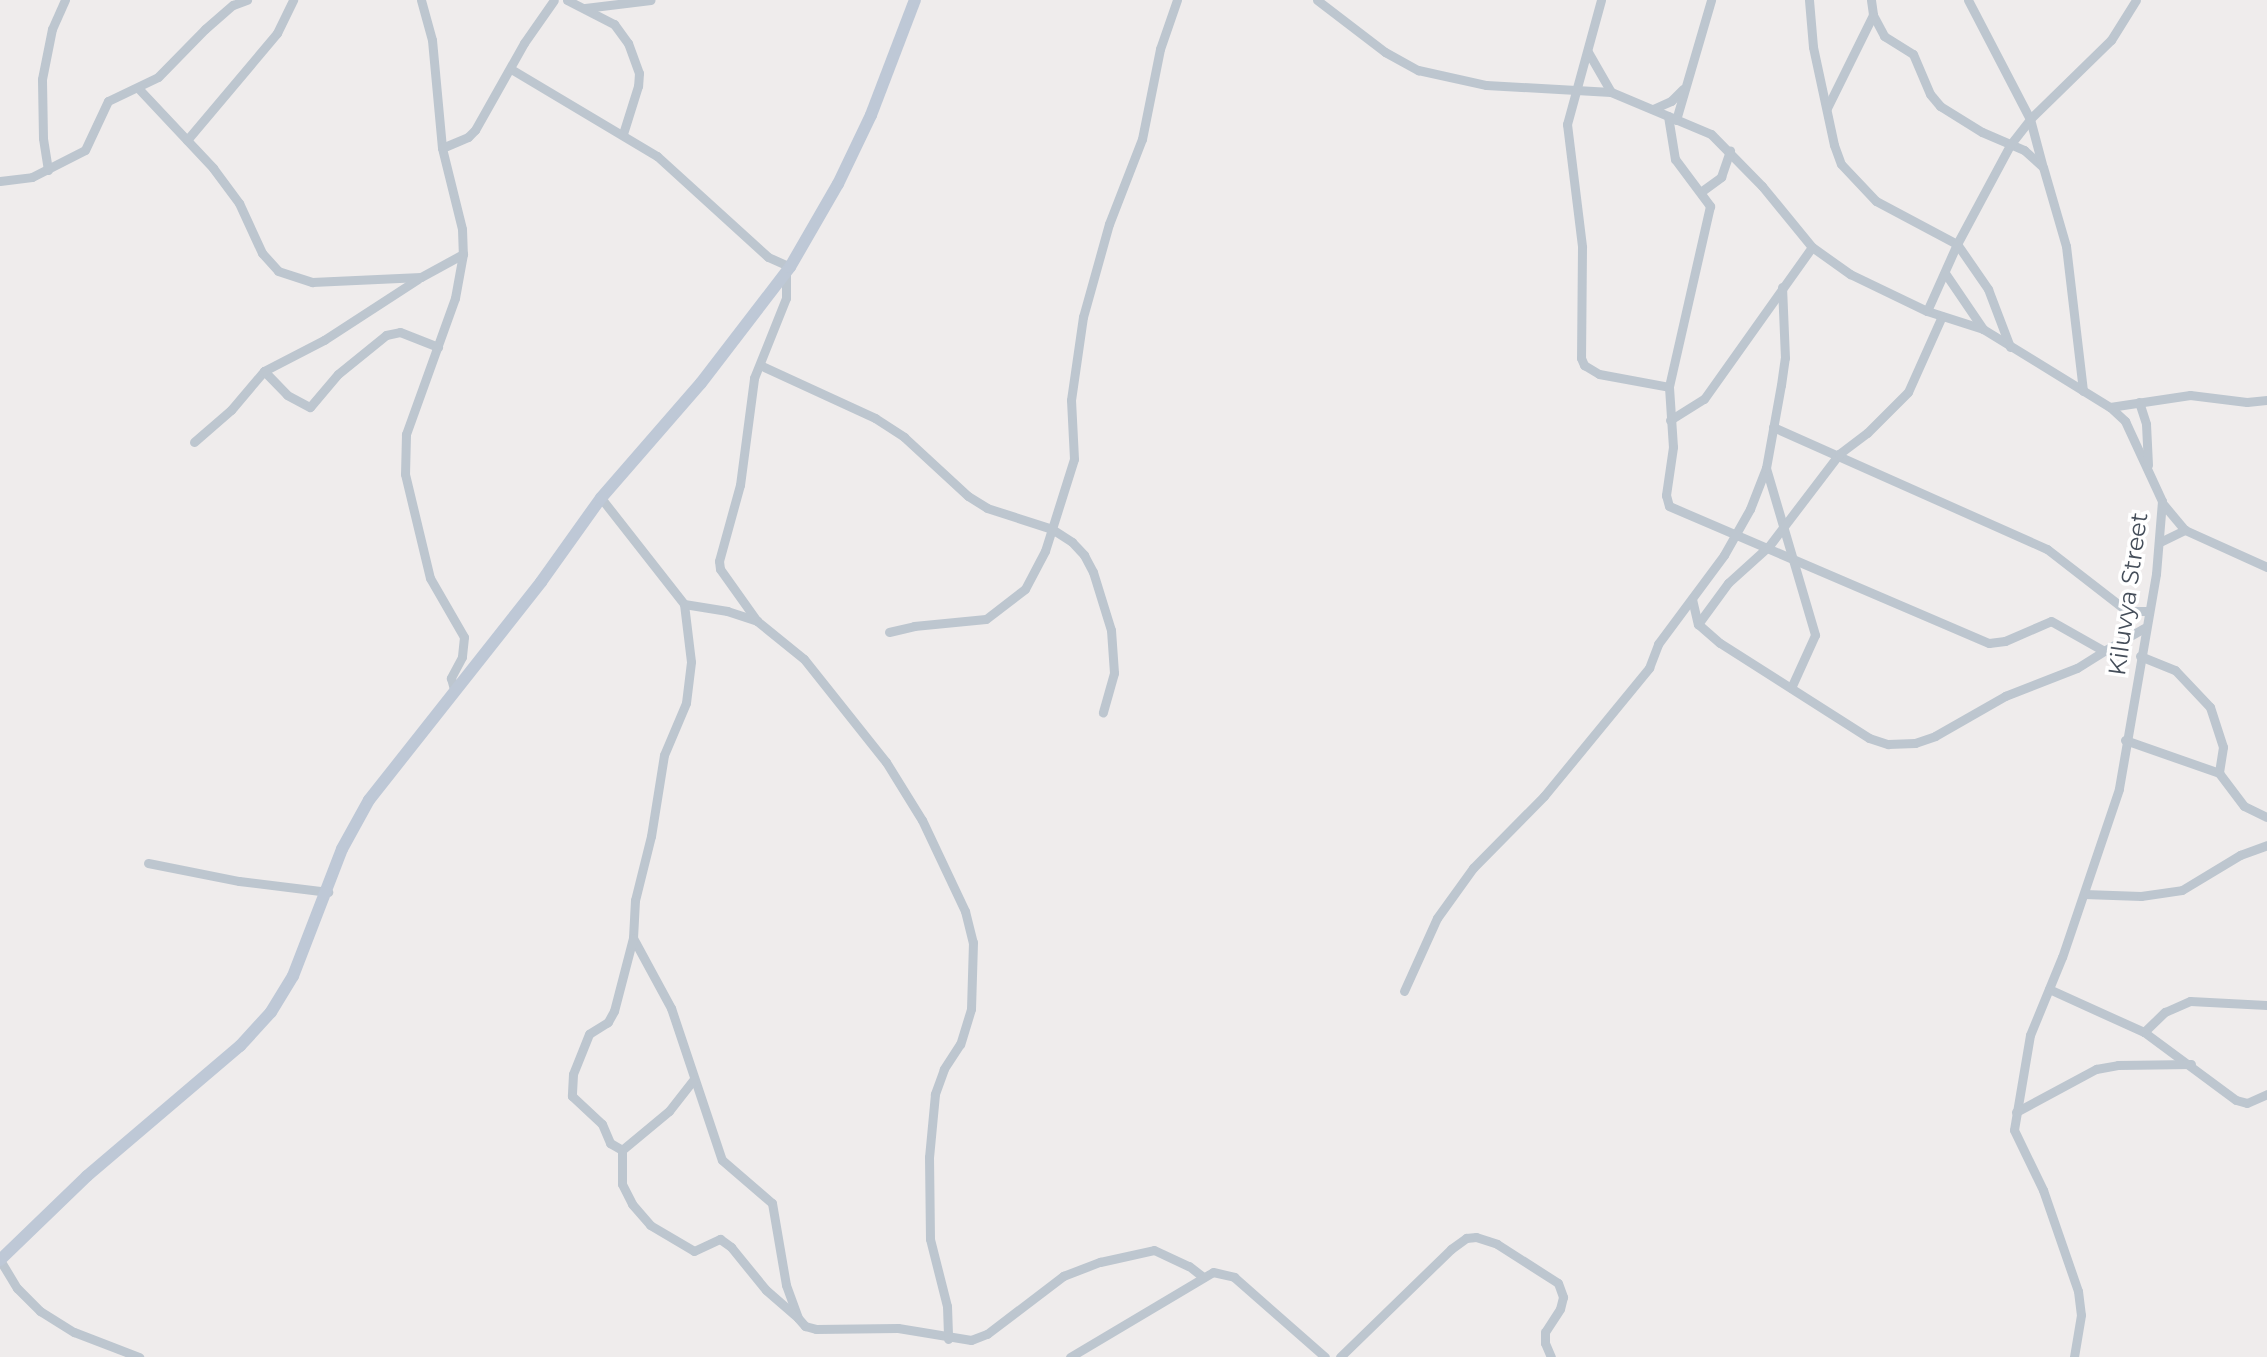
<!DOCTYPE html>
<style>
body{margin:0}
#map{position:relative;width:2267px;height:1357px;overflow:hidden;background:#efecec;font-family:Montserrat,sans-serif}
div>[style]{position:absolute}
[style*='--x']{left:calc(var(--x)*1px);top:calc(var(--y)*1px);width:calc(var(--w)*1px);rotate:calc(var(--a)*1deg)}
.street>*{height:9px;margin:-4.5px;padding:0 4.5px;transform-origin:4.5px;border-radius:4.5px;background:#bdc6cf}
.secondary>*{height:12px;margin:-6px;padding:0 6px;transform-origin:6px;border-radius:6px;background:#bec8d6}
span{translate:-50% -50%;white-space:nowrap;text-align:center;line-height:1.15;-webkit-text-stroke:7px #fff;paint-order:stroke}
.street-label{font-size:24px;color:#454e5a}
</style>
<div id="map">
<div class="street">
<div style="--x:421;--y:0;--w:41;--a:74.6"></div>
<div style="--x:432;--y:40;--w:108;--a:84.7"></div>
<div style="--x:442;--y:148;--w:83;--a:76.1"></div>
<div style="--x:462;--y:229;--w:25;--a:88"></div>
<div style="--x:463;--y:254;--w:45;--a:100.3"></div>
<div style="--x:455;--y:298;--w:145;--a:109.8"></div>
<div style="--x:406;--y:434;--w:40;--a:91.4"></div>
<div style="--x:405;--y:474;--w:107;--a:76.5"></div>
<div style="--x:430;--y:578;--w:68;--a:60"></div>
<div style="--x:464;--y:637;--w:20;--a:96"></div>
<div style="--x:462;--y:657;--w:24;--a:118"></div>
<div style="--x:451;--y:678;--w:11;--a:75"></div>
<div style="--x:567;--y:0;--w:53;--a:27.1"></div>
<div style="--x:614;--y:24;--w:24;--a:54"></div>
<div style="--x:628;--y:43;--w:32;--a:70"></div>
<div style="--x:639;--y:73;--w:13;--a:94"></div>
<div style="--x:638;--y:86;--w:50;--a:107.4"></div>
<div style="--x:1317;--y:0;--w:86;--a:37.4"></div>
<div style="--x:1385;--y:52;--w:38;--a:29"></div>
<div style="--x:1418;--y:70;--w:70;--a:12.4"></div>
<div style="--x:1486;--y:85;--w:125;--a:3.2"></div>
<div style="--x:1611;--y:92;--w:108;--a:22.8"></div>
<div style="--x:1711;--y:134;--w:73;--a:45.6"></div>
<div style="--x:1762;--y:186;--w:79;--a:50.7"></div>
<div style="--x:1812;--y:247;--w:47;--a:35.4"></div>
<div style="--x:1850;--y:274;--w:85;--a:25.7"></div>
<div style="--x:1927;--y:311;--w:59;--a:17.8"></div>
<div style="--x:1983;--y:329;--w:149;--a:31.6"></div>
<div style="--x:2110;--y:407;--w:21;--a:43"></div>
<div style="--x:2125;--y:421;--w:88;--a:65.2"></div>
<div style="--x:2162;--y:501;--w:73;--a:94.7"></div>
<div style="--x:2156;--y:574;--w:218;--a:99.8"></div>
<div style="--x:2119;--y:789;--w:177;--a:108.7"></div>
<div style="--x:2062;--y:957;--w:84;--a:112.3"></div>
<div style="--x:2030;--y:1035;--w:96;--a:99.6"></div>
<div style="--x:2014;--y:1130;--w:67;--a:64.2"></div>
<div style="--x:2043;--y:1190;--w:107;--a:70.9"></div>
<div style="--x:2078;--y:1291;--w:24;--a:83"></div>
<div style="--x:2081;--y:1315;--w:43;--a:99.5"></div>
<div style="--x:1601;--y:0;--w:129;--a:105.3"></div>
<div style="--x:1567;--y:124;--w:124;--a:83"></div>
<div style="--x:1582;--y:247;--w:111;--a:90.5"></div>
<div style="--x:1581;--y:358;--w:8;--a:67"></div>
<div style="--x:1584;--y:365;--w:17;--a:31"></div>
<div style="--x:1599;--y:374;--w:71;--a:10.5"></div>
<div style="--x:1809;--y:0;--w:47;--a:85.1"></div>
<div style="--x:1813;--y:47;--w:100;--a:77.9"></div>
<div style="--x:1834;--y:145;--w:20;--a:70"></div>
<div style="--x:1841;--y:164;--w:51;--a:46.6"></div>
<div style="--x:1876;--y:201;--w:92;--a:28"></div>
<div style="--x:1957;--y:244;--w:55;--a:55.4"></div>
<div style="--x:1988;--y:289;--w:62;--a:69.2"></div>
<div style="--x:1871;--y:0;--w:15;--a:82"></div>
<div style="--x:1873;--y:15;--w:24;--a:62"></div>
<div style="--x:1884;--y:36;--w:34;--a:32"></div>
<div style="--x:1913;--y:54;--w:43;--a:67"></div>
<div style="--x:1930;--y:94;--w:16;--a:50"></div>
<div style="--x:1940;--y:106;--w:49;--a:31.8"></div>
<div style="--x:1982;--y:132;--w:46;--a:23.2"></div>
<div style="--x:2024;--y:150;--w:25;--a:42"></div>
<div style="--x:2043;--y:167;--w:82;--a:73.8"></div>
<div style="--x:2066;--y:246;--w:146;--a:83.3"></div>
<div style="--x:1968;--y:0;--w:134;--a:62.5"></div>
<div style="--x:2030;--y:119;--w:47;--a:75.1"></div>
<div style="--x:585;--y:8;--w:66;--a:-6.9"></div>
<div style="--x:1588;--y:52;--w:46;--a:60.1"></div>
<div style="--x:511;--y:69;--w:170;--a:30.8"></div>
<div style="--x:657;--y:156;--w:150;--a:42.3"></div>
<div style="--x:768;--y:257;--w:24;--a:24"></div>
<div style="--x:138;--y:88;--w:110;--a:46.8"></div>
<div style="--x:213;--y:168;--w:44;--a:53.4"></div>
<div style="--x:239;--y:203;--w:55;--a:65.3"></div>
<div style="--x:262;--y:253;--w:24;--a:48"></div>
<div style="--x:278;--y:271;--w:36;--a:18"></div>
<div style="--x:312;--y:282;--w:109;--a:-2.6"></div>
<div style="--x:421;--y:277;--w:48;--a:-28.7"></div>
<div style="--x:1827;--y:108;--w:104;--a:-63.7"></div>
<div style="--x:1653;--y:109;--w:20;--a:-24"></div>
<div style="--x:1671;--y:101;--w:17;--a:-45"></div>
<div style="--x:1668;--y:116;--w:44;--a:80.8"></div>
<div style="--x:1675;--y:159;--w:59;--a:53.3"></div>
<div style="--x:1710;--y:206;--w:186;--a:102.8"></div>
<div style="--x:1669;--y:387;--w:60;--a:86.2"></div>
<div style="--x:1673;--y:447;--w:49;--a:98.3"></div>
<div style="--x:1666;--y:495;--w:11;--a:75"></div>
<div style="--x:1669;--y:506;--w:348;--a:23.2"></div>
<div style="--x:1989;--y:643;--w:16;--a:-7"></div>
<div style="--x:2005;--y:641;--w:50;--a:-23.5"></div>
<div style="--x:2051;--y:621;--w:61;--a:29.5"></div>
<div style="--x:2104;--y:651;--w:46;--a:-29.9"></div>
<div style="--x:1676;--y:120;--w:125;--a:-73.7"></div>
<div style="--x:187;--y:140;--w:140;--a:-49.9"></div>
<div style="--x:277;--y:33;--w:37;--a:-64"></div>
<div style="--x:442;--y:148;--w:28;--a:-23"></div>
<div style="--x:468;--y:137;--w:10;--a:-45"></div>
<div style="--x:475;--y:130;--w:100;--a:-60.6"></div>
<div style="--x:524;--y:43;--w:52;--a:-55.1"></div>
<div style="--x:48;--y:170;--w:32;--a:-99"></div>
<div style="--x:43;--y:138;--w:59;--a:-91"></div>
<div style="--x:42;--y:79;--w:51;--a:-78.7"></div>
<div style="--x:52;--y:29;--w:32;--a:-66"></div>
<div style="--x:0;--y:181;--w:32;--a:-7"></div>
<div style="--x:32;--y:177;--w:59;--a:-27"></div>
<div style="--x:85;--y:150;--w:54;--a:-64.9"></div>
<div style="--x:108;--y:101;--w:55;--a:-25.6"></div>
<div style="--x:158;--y:77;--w:67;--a:-45.6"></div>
<div style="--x:205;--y:29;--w:37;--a:-41"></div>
<div style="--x:233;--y:5;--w:15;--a:-20"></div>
<div style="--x:1702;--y:191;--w:24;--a:-36"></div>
<div style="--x:1721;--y:177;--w:28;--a:-71"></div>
<div style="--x:1945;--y:273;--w:68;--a:55.8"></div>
<div style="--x:1927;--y:311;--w:73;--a:-65.9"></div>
<div style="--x:1957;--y:244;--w:112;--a:-61.8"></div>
<div style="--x:2010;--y:145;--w:33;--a:-52"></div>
<div style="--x:2030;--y:119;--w:113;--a:-44.3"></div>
<div style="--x:2111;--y:40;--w:47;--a:-58"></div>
<div style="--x:760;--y:365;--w:127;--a:24.7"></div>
<div style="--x:875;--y:418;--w:35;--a:33"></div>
<div style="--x:904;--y:437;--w:87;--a:42.7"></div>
<div style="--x:968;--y:496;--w:22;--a:32"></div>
<div style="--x:987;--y:508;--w:68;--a:17.9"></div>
<div style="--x:1052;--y:529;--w:24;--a:33"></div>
<div style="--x:1072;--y:542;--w:18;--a:47"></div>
<div style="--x:1084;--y:555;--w:19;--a:62"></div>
<div style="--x:1093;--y:572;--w:61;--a:72.8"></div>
<div style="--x:1111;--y:630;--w:43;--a:86"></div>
<div style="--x:1114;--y:673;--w:41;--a:105.8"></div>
<div style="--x:264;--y:371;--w:33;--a:46"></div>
<div style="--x:287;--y:395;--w:26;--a:28"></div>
<div style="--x:310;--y:407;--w:43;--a:-49.7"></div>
<div style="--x:338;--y:374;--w:62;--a:-39.1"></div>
<div style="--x:386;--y:335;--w:14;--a:-12"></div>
<div style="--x:400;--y:332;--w:41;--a:21.5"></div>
<div style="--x:2139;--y:402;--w:23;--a:72"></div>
<div style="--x:2146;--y:424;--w:41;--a:87.2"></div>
<div style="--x:2110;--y:407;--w:81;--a:-8.5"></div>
<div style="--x:2190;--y:395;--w:57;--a:7"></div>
<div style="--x:2247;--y:402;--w:20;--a:-6"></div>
<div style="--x:1670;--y:420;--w:40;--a:-32"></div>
<div style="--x:1704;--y:399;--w:186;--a:-54.6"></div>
<div style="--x:1773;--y:427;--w:300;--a:24"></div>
<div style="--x:2047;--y:549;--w:101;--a:37.8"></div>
<div style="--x:2127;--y:611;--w:21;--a:0"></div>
<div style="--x:194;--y:442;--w:49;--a:-40.9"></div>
<div style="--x:231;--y:410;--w:51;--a:-49.8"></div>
<div style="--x:264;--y:371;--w:68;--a:-27.3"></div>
<div style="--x:324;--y:340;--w:112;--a:-33"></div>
<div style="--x:1766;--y:468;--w:174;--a:73.6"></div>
<div style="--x:1815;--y:635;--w:58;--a:114.4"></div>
<div style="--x:601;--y:498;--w:135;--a:51.9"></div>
<div style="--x:684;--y:604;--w:58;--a:83.1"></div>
<div style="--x:691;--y:662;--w:41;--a:97"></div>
<div style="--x:686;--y:703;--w:56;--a:112.9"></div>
<div style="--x:664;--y:755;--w:82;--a:99.1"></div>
<div style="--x:651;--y:836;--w:66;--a:104"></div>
<div style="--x:635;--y:900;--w:38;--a:93"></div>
<div style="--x:633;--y:938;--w:80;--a:61.5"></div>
<div style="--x:671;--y:1008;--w:160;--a:71.5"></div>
<div style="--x:722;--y:1160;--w:66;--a:40.7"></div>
<div style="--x:772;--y:1203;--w:83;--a:80.3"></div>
<div style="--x:786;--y:1285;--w:35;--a:70"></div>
<div style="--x:798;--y:1318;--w:11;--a:49"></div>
<div style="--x:805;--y:1326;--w:11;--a:15"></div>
<div style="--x:816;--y:1329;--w:82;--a:-0.7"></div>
<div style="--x:898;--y:1328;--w:74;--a:9.3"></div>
<div style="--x:971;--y:1340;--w:17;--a:-21"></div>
<div style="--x:987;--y:1334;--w:96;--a:-37.3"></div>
<div style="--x:1063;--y:1276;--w:40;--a:-21"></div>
<div style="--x:1100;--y:1262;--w:55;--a:-12.5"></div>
<div style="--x:1154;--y:1250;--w:38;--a:25"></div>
<div style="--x:1189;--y:1266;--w:16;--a:38"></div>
<div style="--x:2163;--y:504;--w:34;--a:50"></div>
<div style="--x:2185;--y:530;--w:90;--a:24.3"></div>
<div style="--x:2160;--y:542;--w:28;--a:-26"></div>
<div style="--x:1692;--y:599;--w:26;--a:77"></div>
<div style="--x:1698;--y:624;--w:29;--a:41"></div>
<div style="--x:1720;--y:643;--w:177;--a:32.5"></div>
<div style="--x:1869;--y:738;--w:20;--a:18"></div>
<div style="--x:1888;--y:744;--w:27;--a:-2"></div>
<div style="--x:1915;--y:743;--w:21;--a:-19"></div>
<div style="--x:1935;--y:736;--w:81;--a:-29.7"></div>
<div style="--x:2005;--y:696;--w:77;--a:-21.3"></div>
<div style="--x:2077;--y:668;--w:32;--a:-32"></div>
<div style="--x:684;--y:604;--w:44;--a:9.2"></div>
<div style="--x:727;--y:611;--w:32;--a:18"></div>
<div style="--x:757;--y:621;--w:60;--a:39"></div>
<div style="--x:804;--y:659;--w:132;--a:51.5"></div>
<div style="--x:886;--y:762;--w:68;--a:58.2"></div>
<div style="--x:922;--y:820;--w:101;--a:64.7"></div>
<div style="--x:965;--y:911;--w:32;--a:76"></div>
<div style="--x:973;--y:942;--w:67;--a:91.7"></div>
<div style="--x:971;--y:1009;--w:37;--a:107"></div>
<div style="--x:960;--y:1044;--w:30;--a:123"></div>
<div style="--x:944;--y:1069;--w:27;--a:110"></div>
<div style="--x:935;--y:1094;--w:63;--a:95.4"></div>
<div style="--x:929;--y:1157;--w:82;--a:89.3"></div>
<div style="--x:930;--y:1239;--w:69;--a:75.8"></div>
<div style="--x:947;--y:1306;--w:33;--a:88"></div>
<div style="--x:757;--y:621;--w:64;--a:-125.4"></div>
<div style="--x:720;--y:569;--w:8;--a:-97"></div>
<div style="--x:719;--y:561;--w:79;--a:-74.6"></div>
<div style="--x:740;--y:485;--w:108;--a:-82.5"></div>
<div style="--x:754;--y:378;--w:86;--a:-68.2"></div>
<div style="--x:786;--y:298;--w:26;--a:-90"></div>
<div style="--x:1698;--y:624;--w:51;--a:-53.8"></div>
<div style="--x:1728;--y:583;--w:55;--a:-42.1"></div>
<div style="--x:1769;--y:546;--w:116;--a:-52.7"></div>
<div style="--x:1839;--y:454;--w:35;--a:-37"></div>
<div style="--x:1867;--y:433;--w:58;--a:-45"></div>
<div style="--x:1908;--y:392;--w:83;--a:-65.9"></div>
<div style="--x:889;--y:632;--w:26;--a:-13"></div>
<div style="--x:914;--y:626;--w:72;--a:-5.6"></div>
<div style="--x:986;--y:619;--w:49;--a:-37.6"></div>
<div style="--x:1025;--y:589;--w:43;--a:-62.2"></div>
<div style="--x:1045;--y:551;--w:96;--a:-72.5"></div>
<div style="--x:1074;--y:459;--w:59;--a:-92.9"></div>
<div style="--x:1071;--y:400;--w:84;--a:-81.8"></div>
<div style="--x:1083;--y:317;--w:97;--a:-74.4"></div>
<div style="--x:1109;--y:224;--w:91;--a:-68.8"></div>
<div style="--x:1142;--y:139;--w:92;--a:-78.7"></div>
<div style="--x:1160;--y:49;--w:52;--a:-70.9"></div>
<div style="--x:2140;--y:656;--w:38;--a:22"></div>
<div style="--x:2175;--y:670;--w:51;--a:46.6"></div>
<div style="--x:2210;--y:707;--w:42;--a:72"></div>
<div style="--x:2223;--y:747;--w:26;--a:99"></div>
<div style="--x:2125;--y:740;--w:100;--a:19.3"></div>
<div style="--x:2219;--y:773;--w:41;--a:52.9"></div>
<div style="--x:2244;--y:806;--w:25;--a:26"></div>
<div style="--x:148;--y:863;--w:93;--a:11.2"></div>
<div style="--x:239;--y:881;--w:90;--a:7"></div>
<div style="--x:2084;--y:894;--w:57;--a:2"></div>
<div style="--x:2141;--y:896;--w:41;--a:-8.3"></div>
<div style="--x:2182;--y:890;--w:68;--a:-31.1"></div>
<div style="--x:2240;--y:855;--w:29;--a:-20"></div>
<div style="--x:633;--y:938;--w:75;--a:104.6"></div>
<div style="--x:614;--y:1011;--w:13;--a:119"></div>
<div style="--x:608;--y:1022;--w:22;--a:148"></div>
<div style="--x:589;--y:1034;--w:43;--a:111.8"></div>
<div style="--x:573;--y:1074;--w:22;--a:93"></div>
<div style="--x:572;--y:1096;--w:41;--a:43"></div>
<div style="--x:602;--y:1124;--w:21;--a:67"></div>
<div style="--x:610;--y:1143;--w:14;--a:30"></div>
<div style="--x:622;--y:1150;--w:61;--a:-39.7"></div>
<div style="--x:669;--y:1111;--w:39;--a:-52"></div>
<div style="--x:2049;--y:989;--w:104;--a:24.4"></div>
<div style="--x:2144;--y:1032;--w:114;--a:36.5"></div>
<div style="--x:2236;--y:1100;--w:11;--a:15"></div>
<div style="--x:2247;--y:1103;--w:22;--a:-24"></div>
<div style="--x:1404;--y:991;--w:80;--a:-65.7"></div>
<div style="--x:1437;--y:918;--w:62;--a:-54.2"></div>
<div style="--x:1473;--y:868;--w:101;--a:-45.4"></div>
<div style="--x:1544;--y:796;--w:166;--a:-50.6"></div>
<div style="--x:1649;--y:668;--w:26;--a:-69"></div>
<div style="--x:1658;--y:644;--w:111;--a:-53.4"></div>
<div style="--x:1724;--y:555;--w:53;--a:-60.5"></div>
<div style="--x:1750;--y:509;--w:44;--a:-68.7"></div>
<div style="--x:1766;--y:468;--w:84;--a:-79.8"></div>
<div style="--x:1781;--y:385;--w:27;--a:-82"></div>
<div style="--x:1785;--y:358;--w:71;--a:-92.4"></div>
<div style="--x:2144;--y:1032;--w:29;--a:-44"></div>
<div style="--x:2165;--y:1012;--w:27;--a:-24"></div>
<div style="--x:2190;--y:1001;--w:77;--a:3"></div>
<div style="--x:2016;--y:1112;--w:91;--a:-28.3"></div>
<div style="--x:2096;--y:1069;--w:22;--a:-10"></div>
<div style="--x:2118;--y:1065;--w:73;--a:-0.8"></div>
<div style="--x:622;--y:1150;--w:34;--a:90"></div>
<div style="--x:622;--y:1184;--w:22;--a:63"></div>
<div style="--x:632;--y:1204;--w:28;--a:49"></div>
<div style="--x:650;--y:1225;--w:51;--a:30.6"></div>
<div style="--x:694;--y:1251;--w:29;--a:-25"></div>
<div style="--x:720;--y:1239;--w:14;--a:36"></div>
<div style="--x:731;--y:1247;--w:55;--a:50.9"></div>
<div style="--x:766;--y:1290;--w:41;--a:41.1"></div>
<div style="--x:0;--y:1260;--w:33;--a:59"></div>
<div style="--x:17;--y:1288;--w:33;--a:45"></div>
<div style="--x:40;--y:1311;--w:40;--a:32"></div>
<div style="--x:74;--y:1332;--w:70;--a:21"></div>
<div style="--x:1070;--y:1357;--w:166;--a:-30.7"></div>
<div style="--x:1213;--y:1272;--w:22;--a:13"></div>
<div style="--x:1234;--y:1277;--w:121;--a:41.3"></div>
<div style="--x:1340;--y:1357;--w:155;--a:-44.2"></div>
<div style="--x:1451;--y:1249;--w:19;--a:-36"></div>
<div style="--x:1466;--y:1238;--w:10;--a:-6"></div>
<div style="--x:1476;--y:1237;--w:22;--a:18"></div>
<div style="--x:1497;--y:1244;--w:72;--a:32.6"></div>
<div style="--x:1558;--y:1283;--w:15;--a:70"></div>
<div style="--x:1563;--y:1297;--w:12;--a:104"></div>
<div style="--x:1560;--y:1309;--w:27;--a:123"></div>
<div style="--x:1545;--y:1332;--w:11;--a:90"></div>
<div style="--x:1545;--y:1343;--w:15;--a:67"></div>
</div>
<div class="secondary">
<div style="--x:0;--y:1260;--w:121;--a:-44"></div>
<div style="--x:87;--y:1176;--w:201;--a:-40.4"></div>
<div style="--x:240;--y:1046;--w:46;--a:-47.6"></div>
<div style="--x:271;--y:1012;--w:42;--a:-58.6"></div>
<div style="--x:293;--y:976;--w:136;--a:-68.9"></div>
<div style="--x:342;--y:849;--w:56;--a:-61.1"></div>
<div style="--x:369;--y:800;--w:278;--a:-51.7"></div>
<div style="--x:541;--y:582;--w:103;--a:-54.5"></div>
<div style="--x:601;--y:498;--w:152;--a:-49"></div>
<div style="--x:701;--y:383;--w:146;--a:-52.5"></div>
<div style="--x:790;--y:267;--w:96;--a:-60"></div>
<div style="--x:838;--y:184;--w:76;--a:-64.4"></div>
<div style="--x:871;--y:115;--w:123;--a:-69.1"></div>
</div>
<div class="street-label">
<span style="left:2128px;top:594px;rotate:-82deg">Kiluvya Street</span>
</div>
</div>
